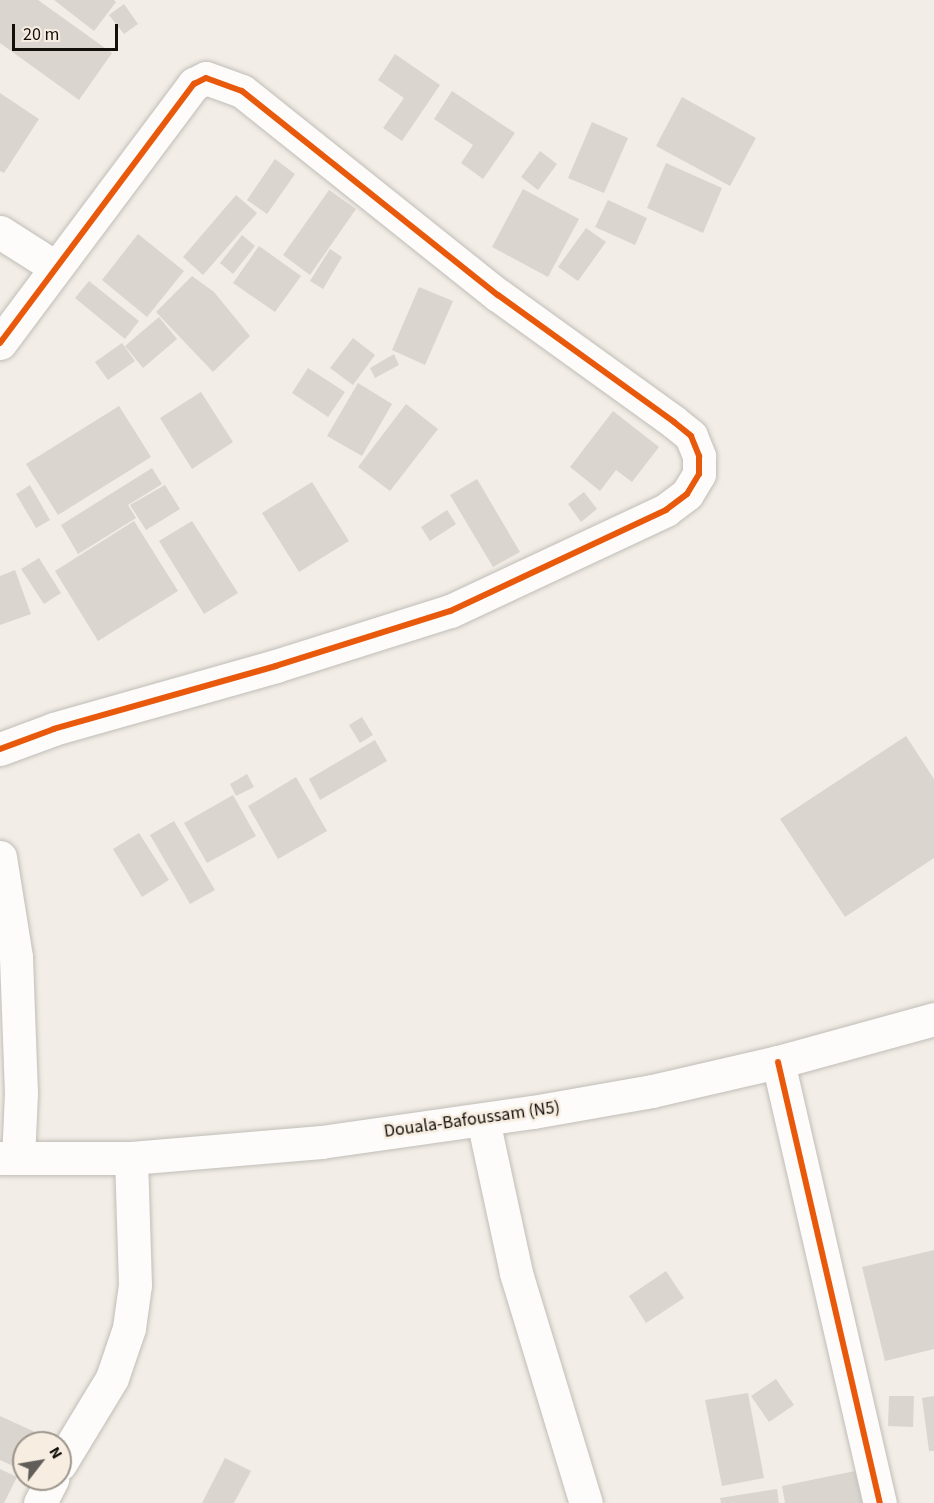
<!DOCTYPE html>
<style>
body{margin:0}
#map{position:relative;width:934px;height:1503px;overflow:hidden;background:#f2ede6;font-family:"Source Sans 3",sans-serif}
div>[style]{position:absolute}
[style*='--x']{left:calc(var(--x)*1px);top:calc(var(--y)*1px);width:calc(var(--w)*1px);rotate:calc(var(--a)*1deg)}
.building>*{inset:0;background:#dad5cf}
.roads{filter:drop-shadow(0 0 2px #c0bdb7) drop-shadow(0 0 2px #c0bdb7)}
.minor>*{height:33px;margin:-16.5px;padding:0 16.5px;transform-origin:16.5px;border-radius:16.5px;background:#fdfcfb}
.trunk>*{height:33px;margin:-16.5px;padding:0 16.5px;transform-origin:16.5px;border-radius:16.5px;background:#fdfcfb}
.cycleway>*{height:6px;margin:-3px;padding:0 3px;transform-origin:3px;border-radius:3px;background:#e8590c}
span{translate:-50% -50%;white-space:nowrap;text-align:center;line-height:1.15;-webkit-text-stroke:5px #f7eee1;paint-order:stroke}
.street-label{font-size:18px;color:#13100c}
.north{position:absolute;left:12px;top:1431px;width:60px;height:60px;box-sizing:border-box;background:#f7eee1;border:2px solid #9c958c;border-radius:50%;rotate:59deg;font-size:16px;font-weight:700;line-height:24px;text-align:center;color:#13100c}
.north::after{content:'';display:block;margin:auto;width:21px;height:27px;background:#615d58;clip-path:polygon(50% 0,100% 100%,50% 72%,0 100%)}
.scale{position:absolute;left:12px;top:24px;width:106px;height:27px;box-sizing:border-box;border:3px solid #13100c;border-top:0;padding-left:8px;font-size:18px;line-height:21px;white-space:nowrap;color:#13100c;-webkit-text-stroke:4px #f7eee1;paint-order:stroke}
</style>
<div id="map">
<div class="building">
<div style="clip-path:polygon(0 0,38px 0,112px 53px,79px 100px,0 43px)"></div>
<div style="clip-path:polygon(54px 0,114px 0,116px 2px,94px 31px)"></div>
<div style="clip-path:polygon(124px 4px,138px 24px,124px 34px,109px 15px)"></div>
<div style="clip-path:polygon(395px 54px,440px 85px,402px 141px,383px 128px,404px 98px,378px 80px)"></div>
<div style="clip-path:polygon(452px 91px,515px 133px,483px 179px,461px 163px,473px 145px,434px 119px)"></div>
<div style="clip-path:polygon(0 93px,39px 119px,4px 173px,0 171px)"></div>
<div style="clip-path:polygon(682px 97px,756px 138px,730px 186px,656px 146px)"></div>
<div style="clip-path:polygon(592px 122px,628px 138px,604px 193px,568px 178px)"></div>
<div style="clip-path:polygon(540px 151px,557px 164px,538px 190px,521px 177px)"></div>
<div style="clip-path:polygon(275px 159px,295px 174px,267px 214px,247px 200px)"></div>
<div style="clip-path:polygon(666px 163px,722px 188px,703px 233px,647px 208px)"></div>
<div style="clip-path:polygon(523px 189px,579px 219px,548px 277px,492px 247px)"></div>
<div style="clip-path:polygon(329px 190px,356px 209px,310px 275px,283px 255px)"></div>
<div style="clip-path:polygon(236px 195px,257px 213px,203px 275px,183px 257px)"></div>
<div style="clip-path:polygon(608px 200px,647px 218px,635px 245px,595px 227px)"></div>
<div style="clip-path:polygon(586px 228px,606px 242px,578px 281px,558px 267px)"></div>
<div style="clip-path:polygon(138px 234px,184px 271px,147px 317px,102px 280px)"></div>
<div style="clip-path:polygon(242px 235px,255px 246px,233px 274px,220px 263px)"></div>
<div style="clip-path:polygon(259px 246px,301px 276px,275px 312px,233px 283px)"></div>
<div style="clip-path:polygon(330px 249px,342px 257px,323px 289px,310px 281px)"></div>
<div style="clip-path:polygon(192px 276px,214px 292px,250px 336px,213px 372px,156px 312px)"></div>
<div style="clip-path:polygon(89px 281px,139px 321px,125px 339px,75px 298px)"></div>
<div style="clip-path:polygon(419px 287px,453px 301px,425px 365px,392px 350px)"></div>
<div style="clip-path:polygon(159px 317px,177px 339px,143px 368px,125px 346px)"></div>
<div style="clip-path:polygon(353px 338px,375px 355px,353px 385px,330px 368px)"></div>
<div style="clip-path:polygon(122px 343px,135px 361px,108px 380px,95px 362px)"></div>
<div style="clip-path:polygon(394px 354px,399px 365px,375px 378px,370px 368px)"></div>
<div style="clip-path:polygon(308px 368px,345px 392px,328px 417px,292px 393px)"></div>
<div style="clip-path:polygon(358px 383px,392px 404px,362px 456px,327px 436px)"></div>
<div style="clip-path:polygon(201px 392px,233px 442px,192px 469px,160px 418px)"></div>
<div style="clip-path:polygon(406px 404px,438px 429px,390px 491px,358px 467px)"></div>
<div style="clip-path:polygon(119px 406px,151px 457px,58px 515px,26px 464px)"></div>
<div style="clip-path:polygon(613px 411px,659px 447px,632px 482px,616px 470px,600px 491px,570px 467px)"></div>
<div style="clip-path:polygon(152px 468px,162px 484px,128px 505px,136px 518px,78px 554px,61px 525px)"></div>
<div style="clip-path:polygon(477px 479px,520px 552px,493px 567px,450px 495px)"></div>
<div style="clip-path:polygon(312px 482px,349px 541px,299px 572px,262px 513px)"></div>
<div style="clip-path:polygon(30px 485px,50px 520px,36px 528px,16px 494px)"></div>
<div style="clip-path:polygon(165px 485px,180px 509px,146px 530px,130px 505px)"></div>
<div style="clip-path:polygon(584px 492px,597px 509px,581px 522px,568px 504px)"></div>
<div style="clip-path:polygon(447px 510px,456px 524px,430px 541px,421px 527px)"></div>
<div style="clip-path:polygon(134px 521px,178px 591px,98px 641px,55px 571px)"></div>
<div style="clip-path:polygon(192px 521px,238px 593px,204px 614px,159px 541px)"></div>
<div style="clip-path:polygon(39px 558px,61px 593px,44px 604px,21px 569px)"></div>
<div style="clip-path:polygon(15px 570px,31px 614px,0 625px,0 576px)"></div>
<div style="clip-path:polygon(362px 717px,373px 735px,360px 743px,349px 725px)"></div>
<div style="clip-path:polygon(906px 736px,934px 779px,934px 858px,845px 917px,780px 819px)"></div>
<div style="clip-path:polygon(375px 740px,387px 761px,320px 800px,309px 779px)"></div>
<div style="clip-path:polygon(247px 774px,254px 787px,236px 796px,230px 784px)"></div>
<div style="clip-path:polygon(296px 777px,327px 831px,278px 859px,248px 806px)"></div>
<div style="clip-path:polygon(233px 795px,256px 836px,207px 863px,184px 823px)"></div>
<div style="clip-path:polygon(174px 821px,215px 890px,190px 904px,150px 835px)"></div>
<div style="clip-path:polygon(139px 833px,169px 880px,142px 897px,113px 849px)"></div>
<div style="clip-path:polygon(934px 1250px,934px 1349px,885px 1361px,862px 1267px)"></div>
<div style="clip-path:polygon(666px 1271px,684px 1298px,646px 1323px,629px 1296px)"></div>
<div style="clip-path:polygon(776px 1379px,794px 1405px,769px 1422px,751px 1396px)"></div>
<div style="clip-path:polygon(748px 1393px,764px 1478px,722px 1486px,705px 1400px)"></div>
<div style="clip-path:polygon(889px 1396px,914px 1396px,913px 1427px,888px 1426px)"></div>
<div style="clip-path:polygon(934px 1396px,934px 1451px,929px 1451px,922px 1398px)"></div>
<div style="clip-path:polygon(0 1416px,46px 1437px,44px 1443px,24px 1443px,24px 1471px,0 1460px)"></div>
<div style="clip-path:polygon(225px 1458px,251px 1471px,234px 1503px,202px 1503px)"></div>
<div style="clip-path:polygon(0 1469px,17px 1477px,4px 1503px,0 1503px)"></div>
<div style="clip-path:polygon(855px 1471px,862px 1503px,785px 1503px,782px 1486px)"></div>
<div style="clip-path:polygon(777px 1489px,779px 1503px,721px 1503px,720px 1498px)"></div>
</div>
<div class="roads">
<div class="minor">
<div style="--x:0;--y:232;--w:65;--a:32.5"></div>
<div style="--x:0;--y:343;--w:324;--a:-53.2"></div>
<div style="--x:194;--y:84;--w:13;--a:-27"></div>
<div style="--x:206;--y:78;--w:38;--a:20"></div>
<div style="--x:242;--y:91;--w:327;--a:38.6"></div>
<div style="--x:498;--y:295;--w:217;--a:35.8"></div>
<div style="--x:674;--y:422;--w:22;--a:39"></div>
<div style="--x:691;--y:436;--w:22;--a:68"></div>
<div style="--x:699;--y:456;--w:18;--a:90"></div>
<div style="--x:699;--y:474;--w:23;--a:121"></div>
<div style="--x:687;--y:494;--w:26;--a:143"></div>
<div style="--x:666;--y:510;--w:238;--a:154.9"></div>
<div style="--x:450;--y:611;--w:182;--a:162.5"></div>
<div style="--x:276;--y:666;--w:231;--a:164.2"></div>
<div style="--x:54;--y:729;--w:58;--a:159.7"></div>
<div style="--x:0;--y:857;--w:101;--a:80.9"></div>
<div style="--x:16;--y:957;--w:136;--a:87.9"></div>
<div style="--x:21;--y:1093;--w:65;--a:92.6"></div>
<div style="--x:778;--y:1062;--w:453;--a:77"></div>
<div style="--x:483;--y:1120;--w:157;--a:77.8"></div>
<div style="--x:516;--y:1273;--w:240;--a:73.1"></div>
<div style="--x:60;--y:1464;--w:100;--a:-58.8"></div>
<div style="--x:112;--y:1378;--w:53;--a:-71.2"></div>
<div style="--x:129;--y:1328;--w:43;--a:-82.1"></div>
<div style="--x:135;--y:1285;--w:127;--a:-91.8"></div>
<div style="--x:40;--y:1503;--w:27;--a:-63"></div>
</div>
<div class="trunk">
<div style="--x:0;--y:1158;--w:131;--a:0"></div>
<div style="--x:131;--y:1158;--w:191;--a:-4.8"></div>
<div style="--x:321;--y:1142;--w:214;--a:-8.1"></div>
<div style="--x:533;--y:1112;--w:121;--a:-10"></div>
<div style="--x:652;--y:1091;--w:129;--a:-13"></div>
<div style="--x:778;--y:1062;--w:162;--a:-15.4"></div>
</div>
</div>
<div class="cycleway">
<div style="--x:0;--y:343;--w:324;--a:-53.2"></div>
<div style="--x:194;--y:84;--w:13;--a:-27"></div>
<div style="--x:206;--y:78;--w:38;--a:20"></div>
<div style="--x:242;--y:91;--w:327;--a:38.6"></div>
<div style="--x:498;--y:295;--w:217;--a:35.8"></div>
<div style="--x:674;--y:422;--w:22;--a:39"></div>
<div style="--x:691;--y:436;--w:22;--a:68"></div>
<div style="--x:699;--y:456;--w:18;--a:90"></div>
<div style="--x:699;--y:474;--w:23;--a:121"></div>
<div style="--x:687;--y:494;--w:26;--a:143"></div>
<div style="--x:666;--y:510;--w:238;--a:154.9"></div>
<div style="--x:450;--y:611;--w:182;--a:162.5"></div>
<div style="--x:276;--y:666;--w:231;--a:164.2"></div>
<div style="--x:54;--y:729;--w:58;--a:159.7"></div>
<div style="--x:778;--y:1062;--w:453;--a:77"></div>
</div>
<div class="street-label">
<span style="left:472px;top:1120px;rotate:-8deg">Douala-Bafoussam (N5)</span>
</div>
<div class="north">N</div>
<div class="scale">20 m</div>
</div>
